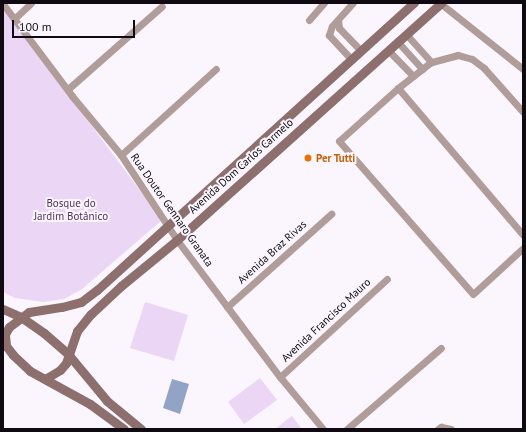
<!DOCTYPE html>
<meta charset="utf-8">
<style>
body{margin:0}
#map{position:relative;width:526px;height:432px;overflow:hidden;background:#fbf5fd;font-family:"PT Sans",sans-serif}
div>[style]{position:absolute}
[style*='--x']{left:calc(var(--x)*1px);top:calc(var(--y)*1px);width:calc(var(--w)*1px);rotate:calc(var(--a)*1deg)}
.green>*{inset:0;background:#ecd6f5}
.water>*{inset:0;background:#92a3c6}
.street>*{height:7px;margin:-3.5px;padding:0 3.5px;transform-origin:3.5px;border-radius:3.5px;background:#b09c99}
.secondary>*{height:9px;margin:-4.5px;padding:0 4.5px;transform-origin:4.5px;border-radius:4.5px;background:#8d706d}
.dots>*{width:11px;height:11px;translate:-50% -50%;box-sizing:border-box;border:2px solid #fbf5fd;border-radius:50%}
span{translate:-50% -50%;white-space:nowrap;text-align:center;line-height:1.15;-webkit-text-stroke:4px #fbf5fd;paint-order:stroke}
.food-label{font-size:11px;color:#c56008;font-weight:700}
.left{translate:0 -50%;text-align:left}
.street-label{font-size:11px;color:#0f0a12}
.park-label{font-size:11px;color:#52325f}
.frame{position:absolute;inset:0;border:4px solid #0f0a12;pointer-events:none}
.scale{position:absolute;left:12px;top:20px;width:123px;height:18px;box-sizing:border-box;border:2px solid #0f0a12;border-top:0;padding-left:5px;font-size:12px;line-height:14px;white-space:nowrap;color:#0f0a12;-webkit-text-stroke:3px #fbf5fd;paint-order:stroke}
</style>
<div id="map">
<div class="green">
<div style="clip-path:polygon(3px 7px,162px 220px,82px 289px,64px 299px,43px 302px,15px 298px,3px 292px)"></div>
<div style="clip-path:polygon(145px 302px,188px 315px,174px 361px,130px 348px)"></div>
<div style="clip-path:polygon(260px 378px,277px 400px,244px 424px,228px 402px)"></div>
<div style="clip-path:polygon(292px 416px,302px 429px,275px 429px)"></div>
</div>
<div class="water">
<div style="clip-path:polygon(172px 379px,189px 384px,180px 414px,163px 408px)"></div>
</div>
<div class="street">
<div style="--x:440;--y:3;--w:106;--a:38.5"></div>
<div style="--x:3;--y:4;--w:115;--a:53.1"></div>
<div style="--x:72;--y:96;--w:77;--a:50.3"></div>
<div style="--x:121;--y:155;--w:102;--a:56.6"></div>
<div style="--x:177;--y:240;--w:171;--a:53.1"></div>
<div style="--x:280;--y:377;--w:67;--a:50.4"></div>
<div style="--x:14;--y:19;--w:23;--a:-43"></div>
<div style="--x:309;--y:20;--w:23;--a:-49"></div>
<div style="--x:338;--y:20;--w:8;--a:83"></div>
<div style="--x:339;--y:28;--w:32;--a:46"></div>
<div style="--x:406;--y:34;--w:38;--a:48"></div>
<div style="--x:397;--y:41;--w:38;--a:48"></div>
<div style="--x:388;--y:50;--w:36;--a:46"></div>
<div style="--x:352;--y:60;--w:34;--a:-133"></div>
<div style="--x:329;--y:35;--w:9;--a:-72"></div>
<div style="--x:332;--y:26;--w:31;--a:-48"></div>
<div style="--x:398;--y:88;--w:193;--a:49.6"></div>
<div style="--x:68;--y:89;--w:125;--a:-41.4"></div>
<div style="--x:523;--y:112;--w:59;--a:-131.6"></div>
<div style="--x:484;--y:68;--w:15;--a:-143"></div>
<div style="--x:472;--y:59;--w:15;--a:-164"></div>
<div style="--x:458;--y:55;--w:28;--a:165"></div>
<div style="--x:431;--y:62;--w:42;--a:141.8"></div>
<div style="--x:398;--y:88;--w:79;--a:138.1"></div>
<div style="--x:339;--y:141;--w:203;--a:48.8"></div>
<div style="--x:473;--y:294;--w:68;--a:-42.6"></div>
<div style="--x:121;--y:155;--w:128;--a:-42.2"></div>
<div style="--x:227;--y:307;--w:140;--a:-41.8"></div>
<div style="--x:280;--y:377;--w:145;--a:-42.5"></div>
<div style="--x:347;--y:429;--w:124;--a:-40.8"></div>
<div style="--x:438;--y:429;--w:4;--a:-34"></div>
<div style="--x:441;--y:427;--w:10;--a:11"></div>
</div>
<div class="secondary">
<div style="--x:3;--y:309;--w:20;--a:24"></div>
<div style="--x:21;--y:317;--w:28;--a:35"></div>
<div style="--x:44;--y:333;--w:32;--a:41"></div>
<div style="--x:68;--y:354;--w:61;--a:50.3"></div>
<div style="--x:107;--y:401;--w:44;--a:39.5"></div>
<div style="--x:3;--y:342;--w:16;--a:52"></div>
<div style="--x:13;--y:355;--w:23;--a:43"></div>
<div style="--x:30;--y:371;--w:68;--a:28.8"></div>
<div style="--x:90;--y:404;--w:42;--a:36.3"></div>
<div style="--x:6;--y:346;--w:12;--a:-95"></div>
<div style="--x:5;--y:334;--w:8;--a:-60"></div>
<div style="--x:9;--y:327;--w:25;--a:-37"></div>
<div style="--x:29;--y:312;--w:33;--a:-9"></div>
<div style="--x:62;--y:307;--w:20;--a:-15"></div>
<div style="--x:81;--y:302;--w:20;--a:-37"></div>
<div style="--x:97;--y:290;--w:428;--a:-42.2"></div>
<div style="--x:45;--y:379;--w:17;--a:-31"></div>
<div style="--x:60;--y:370;--w:9;--a:-49"></div>
<div style="--x:66;--y:363;--w:34;--a:-71"></div>
<div style="--x:77;--y:331;--w:22;--a:-51"></div>
<div style="--x:91;--y:314;--w:41;--a:-43"></div>
<div style="--x:121;--y:286;--w:72;--a:-39.4"></div>
<div style="--x:177;--y:240;--w:355;--a:-41.9"></div>
</div>
<div class="dots">
<div style="left:308px;top:158px;background:#e8710a"></div>
</div>
<div class="food-label">
<span class="left" style="left:316px;top:158px">Per Tutti</span>
</div>
<div class="street-label">
<span style="left:241px;top:166px;rotate:-42deg">Avenida Dom Carlos Carmelo</span>
<span style="left:172px;top:210px;rotate:55deg">Rua Doutor Gennaro Granata</span>
<span style="left:272px;top:252px;rotate:-42deg">Avenida Braz Rivas</span>
<span style="left:326px;top:320px;rotate:-43deg">Avenida Francisco Mauro</span>
</div>
<div class="park-label">
<span style="left:71px;top:210px">Bosque do<br>Jardim Botânico</span>
</div>
<div class="frame"></div>
<div class="scale">100 m</div>
</div>
